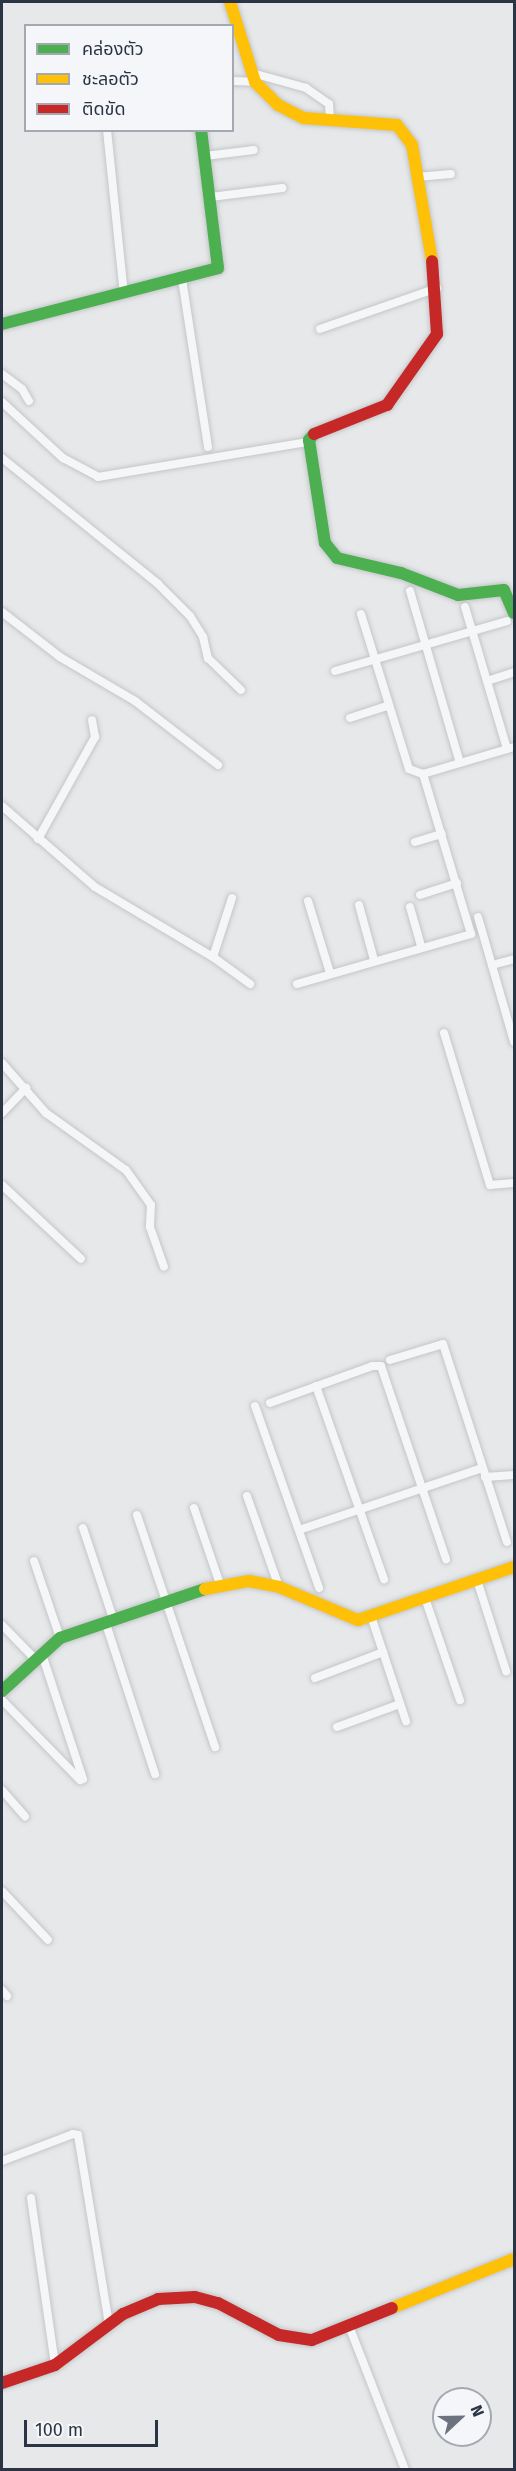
<!DOCTYPE html>
<meta charset="utf-8">
<style>
body{margin:0}
#map{position:relative;width:516px;height:2471px;overflow:hidden;background:#e6e8ea;font-family:"Fira Sans","Noto Sans Thai",sans-serif}
div>[style]{position:absolute}
[style*='--x']{left:calc(var(--x)*1px);top:calc(var(--y)*1px);width:calc(var(--w)*1px);rotate:calc(var(--a)*1deg)}
.roads{filter:drop-shadow(0 0 2px #c4c6c8) drop-shadow(0 0 2px #c4c6c8)}
.street>*{height:8px;margin:-4px;padding:0 4px;transform-origin:4px;border-radius:4px;background:#f5f6f7}
.fast>*{height:12px;margin:-6px;padding:0 6px;transform-origin:6px;border-radius:6px;background:#4caf50}
.slow>*{height:12px;margin:-6px;padding:0 6px;transform-origin:6px;border-radius:6px;background:#ffc107}
.jam>*{height:12px;margin:-6px;padding:0 6px;transform-origin:6px;border-radius:6px;background:#c62828}
span{translate:-50% -50%;white-space:nowrap;text-align:center;line-height:1.15;-webkit-text-stroke:4.5px #f4f6f9;paint-order:stroke}
.frame{position:absolute;inset:0;border:3px solid #2b3445;pointer-events:none}
.legend{position:absolute;left:24px;top:24px;width:210px;height:108px;box-sizing:border-box;background:#f4f6f9;border:2px solid #a4a8b1;margin:0;padding:8px 10px;list-style:none;font-size:18px;color:#2b3445}
.legend li{display:flex;align-items:center;gap:12px;height:30px}
.legend b{width:30px;border:2px solid #a4a8b1}
.north{position:absolute;left:432px;top:2387px;width:60px;height:60px;box-sizing:border-box;background:#f4f6f9;border:2px solid #a4a8b1;border-radius:50%;rotate:68deg;font-size:16px;font-weight:700;line-height:24px;text-align:center;color:#2b3445}
.north::after{content:'';display:block;margin:auto;width:21px;height:27px;background:#6c737f;clip-path:polygon(50% 0,100% 100%,50% 72%,0 100%)}
.scale{position:absolute;left:24px;top:2420px;width:134px;height:27px;box-sizing:border-box;border:3px solid #2b3445;border-top:0;padding-left:8px;font-size:18px;line-height:21px;white-space:nowrap;color:#2b3445;-webkit-text-stroke:4px #f4f6f9;paint-order:stroke}
</style>
<div id="map">
<div class="roads">
<div class="street">
<div style="--x:252;--y:73;--w:56;--a:15.5"></div>
<div style="--x:306;--y:88;--w:28;--a:35"></div>
<div style="--x:329;--y:104;--w:15;--a:86"></div>
<div style="--x:232;--y:81;--w:23;--a:2"></div>
<div style="--x:107;--y:130;--w:165;--a:84.1"></div>
<div style="--x:205;--y:156;--w:49;--a:-7"></div>
<div style="--x:417;--y:177;--w:34;--a:-5"></div>
<div style="--x:211;--y:197;--w:72;--a:-7.2"></div>
<div style="--x:182;--y:279;--w:170;--a:81.2"></div>
<div style="--x:320;--y:329;--w:124;--a:-19.3"></div>
<div style="--x:2;--y:374;--w:25;--a:37"></div>
<div style="--x:22;--y:389;--w:14;--a:60"></div>
<div style="--x:2;--y:402;--w:83;--a:42.6"></div>
<div style="--x:63;--y:458;--w:40;--a:28"></div>
<div style="--x:98;--y:477;--w:213;--a:-9.5"></div>
<div style="--x:2;--y:458;--w:201;--a:38.9"></div>
<div style="--x:158;--y:584;--w:45;--a:45"></div>
<div style="--x:190;--y:616;--w:25;--a:58"></div>
<div style="--x:203;--y:637;--w:22;--a:77"></div>
<div style="--x:208;--y:658;--w:46;--a:44.1"></div>
<div style="--x:410;--y:591;--w:179;--a:73.8"></div>
<div style="--x:465;--y:607;--w:148;--a:73.5"></div>
<div style="--x:2;--y:612;--w:73;--a:37.8"></div>
<div style="--x:60;--y:657;--w:87;--a:30.4"></div>
<div style="--x:135;--y:701;--w:105;--a:37.6"></div>
<div style="--x:361;--y:614;--w:162;--a:72.8"></div>
<div style="--x:409;--y:769;--w:15;--a:20"></div>
<div style="--x:423;--y:774;--w:95;--a:-16.5"></div>
<div style="--x:335;--y:671;--w:179;--a:-16.2"></div>
<div style="--x:487;--y:681;--w:28;--a:-18"></div>
<div style="--x:350;--y:718;--w:40;--a:-18"></div>
<div style="--x:2;--y:806;--w:123;--a:41.1"></div>
<div style="--x:95;--y:887;--w:137;--a:30.7"></div>
<div style="--x:213;--y:957;--w:46;--a:36.1"></div>
<div style="--x:38;--y:839;--w:117;--a:-60.8"></div>
<div style="--x:95;--y:737;--w:17;--a:-100"></div>
<div style="--x:415;--y:842;--w:28;--a:-17"></div>
<div style="--x:420;--y:895;--w:39;--a:-18"></div>
<div style="--x:308;--y:901;--w:75;--a:73"></div>
<div style="--x:359;--y:905;--w:57;--a:74.7"></div>
<div style="--x:410;--y:907;--w:41;--a:74.2"></div>
<div style="--x:478;--y:917;--w:130;--a:73.9"></div>
<div style="--x:213;--y:957;--w:62;--a:-72.1"></div>
<div style="--x:492;--y:965;--w:23;--a:-15"></div>
<div style="--x:297;--y:984;--w:181;--a:-16"></div>
<div style="--x:471;--y:934;--w:167;--a:-106.7"></div>
<div style="--x:444;--y:1033;--w:159;--a:73.2"></div>
<div style="--x:490;--y:1185;--w:24;--a:-5"></div>
<div style="--x:2;--y:1063;--w:67;--a:48.7"></div>
<div style="--x:46;--y:1113;--w:98;--a:35.5"></div>
<div style="--x:126;--y:1170;--w:43;--a:54.5"></div>
<div style="--x:151;--y:1205;--w:22;--a:93"></div>
<div style="--x:150;--y:1227;--w:42;--a:70.7"></div>
<div style="--x:2;--y:1113;--w:35;--a:-46"></div>
<div style="--x:2;--y:1185;--w:108;--a:43.1"></div>
<div style="--x:390;--y:1360;--w:55;--a:-16.8"></div>
<div style="--x:443;--y:1344;--w:208;--a:72.1"></div>
<div style="--x:316;--y:1386;--w:205;--a:70.6"></div>
<div style="--x:270;--y:1403;--w:109;--a:-19.9"></div>
<div style="--x:372;--y:1366;--w:9;--a:0"></div>
<div style="--x:381;--y:1366;--w:204;--a:71.4"></div>
<div style="--x:255;--y:1406;--w:193;--a:70.6"></div>
<div style="--x:485;--y:1477;--w:29;--a:-4"></div>
<div style="--x:247;--y:1496;--w:96;--a:70.6"></div>
<div style="--x:194;--y:1508;--w:80;--a:71.1"></div>
<div style="--x:137;--y:1515;--w:245;--a:71.4"></div>
<div style="--x:83;--y:1528;--w:98;--a:71.6"></div>
<div style="--x:299;--y:1530;--w:193;--a:-18.7"></div>
<div style="--x:34;--y:1561;--w:81;--a:71.3"></div>
<div style="--x:477;--y:1580;--w:96;--a:72.3"></div>
<div style="--x:425;--y:1598;--w:108;--a:71.1"></div>
<div style="--x:371;--y:1616;--w:111;--a:71.6"></div>
<div style="--x:106;--y:1624;--w:158;--a:71.9"></div>
<div style="--x:2;--y:1625;--w:49;--a:45.8"></div>
<div style="--x:315;--y:1678;--w:73;--a:-20.9"></div>
<div style="--x:2;--y:1700;--w:112;--a:45.7"></div>
<div style="--x:80;--y:1780;--w:3;--a:-18"></div>
<div style="--x:83;--y:1779;--w:132;--a:-108.2"></div>
<div style="--x:337;--y:1727;--w:67;--a:-20.1"></div>
<div style="--x:2;--y:1790;--w:35;--a:49"></div>
<div style="--x:2;--y:1891;--w:67;--a:46.8"></div>
<div style="--x:2;--y:1990;--w:8;--a:50"></div>
<div style="--x:2;--y:2161;--w:76;--a:-20.8"></div>
<div style="--x:73;--y:2134;--w:5;--a:11"></div>
<div style="--x:78;--y:2135;--w:192;--a:80.7"></div>
<div style="--x:31;--y:2198;--w:169;--a:81.8"></div>
<div style="--x:349;--y:2326;--w:155;--a:68.7"></div>
</div>
<div class="fast">
<div style="--x:2;--y:324;--w:223;--a:-14.5"></div>
<div style="--x:218;--y:268;--w:139;--a:-97"></div>
<div style="--x:314;--y:434;--w:8;--a:130"></div>
<div style="--x:309;--y:440;--w:104;--a:81.2"></div>
<div style="--x:325;--y:543;--w:19;--a:51"></div>
<div style="--x:337;--y:558;--w:66;--a:13.2"></div>
<div style="--x:401;--y:573;--w:61;--a:21.1"></div>
<div style="--x:458;--y:595;--w:46;--a:-6.2"></div>
<div style="--x:504;--y:590;--w:25;--a:67"></div>
<div style="--x:2;--y:1691;--w:79;--a:-42.4"></div>
<div style="--x:60;--y:1638;--w:153;--a:-18.7"></div>
</div>
<div class="slow">
<div style="--x:230;--y:2;--w:84;--a:72.6"></div>
<div style="--x:255;--y:82;--w:33;--a:45"></div>
<div style="--x:278;--y:105;--w:29;--a:27"></div>
<div style="--x:304;--y:118;--w:93;--a:4.3"></div>
<div style="--x:397;--y:125;--w:25;--a:53"></div>
<div style="--x:412;--y:145;--w:118;--a:80.2"></div>
<div style="--x:205;--y:1589;--w:45;--a:-10.3"></div>
<div style="--x:249;--y:1581;--w:31;--a:11"></div>
<div style="--x:279;--y:1587;--w:86;--a:22.7"></div>
<div style="--x:358;--y:1620;--w:165;--a:-18.8"></div>
<div style="--x:392;--y:2308;--w:131;--a:-21.9"></div>
</div>
<div class="jam">
<div style="--x:314;--y:434;--w:79;--a:-21.7"></div>
<div style="--x:387;--y:405;--w:87;--a:-54.8"></div>
<div style="--x:437;--y:334;--w:73;--a:-93.9"></div>
<div style="--x:2;--y:2383;--w:56;--a:-18.8"></div>
<div style="--x:55;--y:2365;--w:85;--a:-36.9"></div>
<div style="--x:123;--y:2314;--w:38;--a:-23"></div>
<div style="--x:158;--y:2299;--w:37;--a:-3"></div>
<div style="--x:195;--y:2297;--w:24;--a:15"></div>
<div style="--x:218;--y:2303;--w:69;--a:27.7"></div>
<div style="--x:279;--y:2335;--w:33;--a:9"></div>
<div style="--x:312;--y:2340;--w:86;--a:-21.8"></div>
</div>
</div>
<div class="frame"></div>
<ul class="legend">
<li><b style="height:8px;background:#4caf50"></b>คล่องตัว</li>
<li><b style="height:8px;background:#ffc107"></b>ชะลอตัว</li>
<li><b style="height:8px;background:#c62828"></b>ติดขัด</li>
</ul>
<div class="north">N</div>
<div class="scale">100 m</div>
</div>
